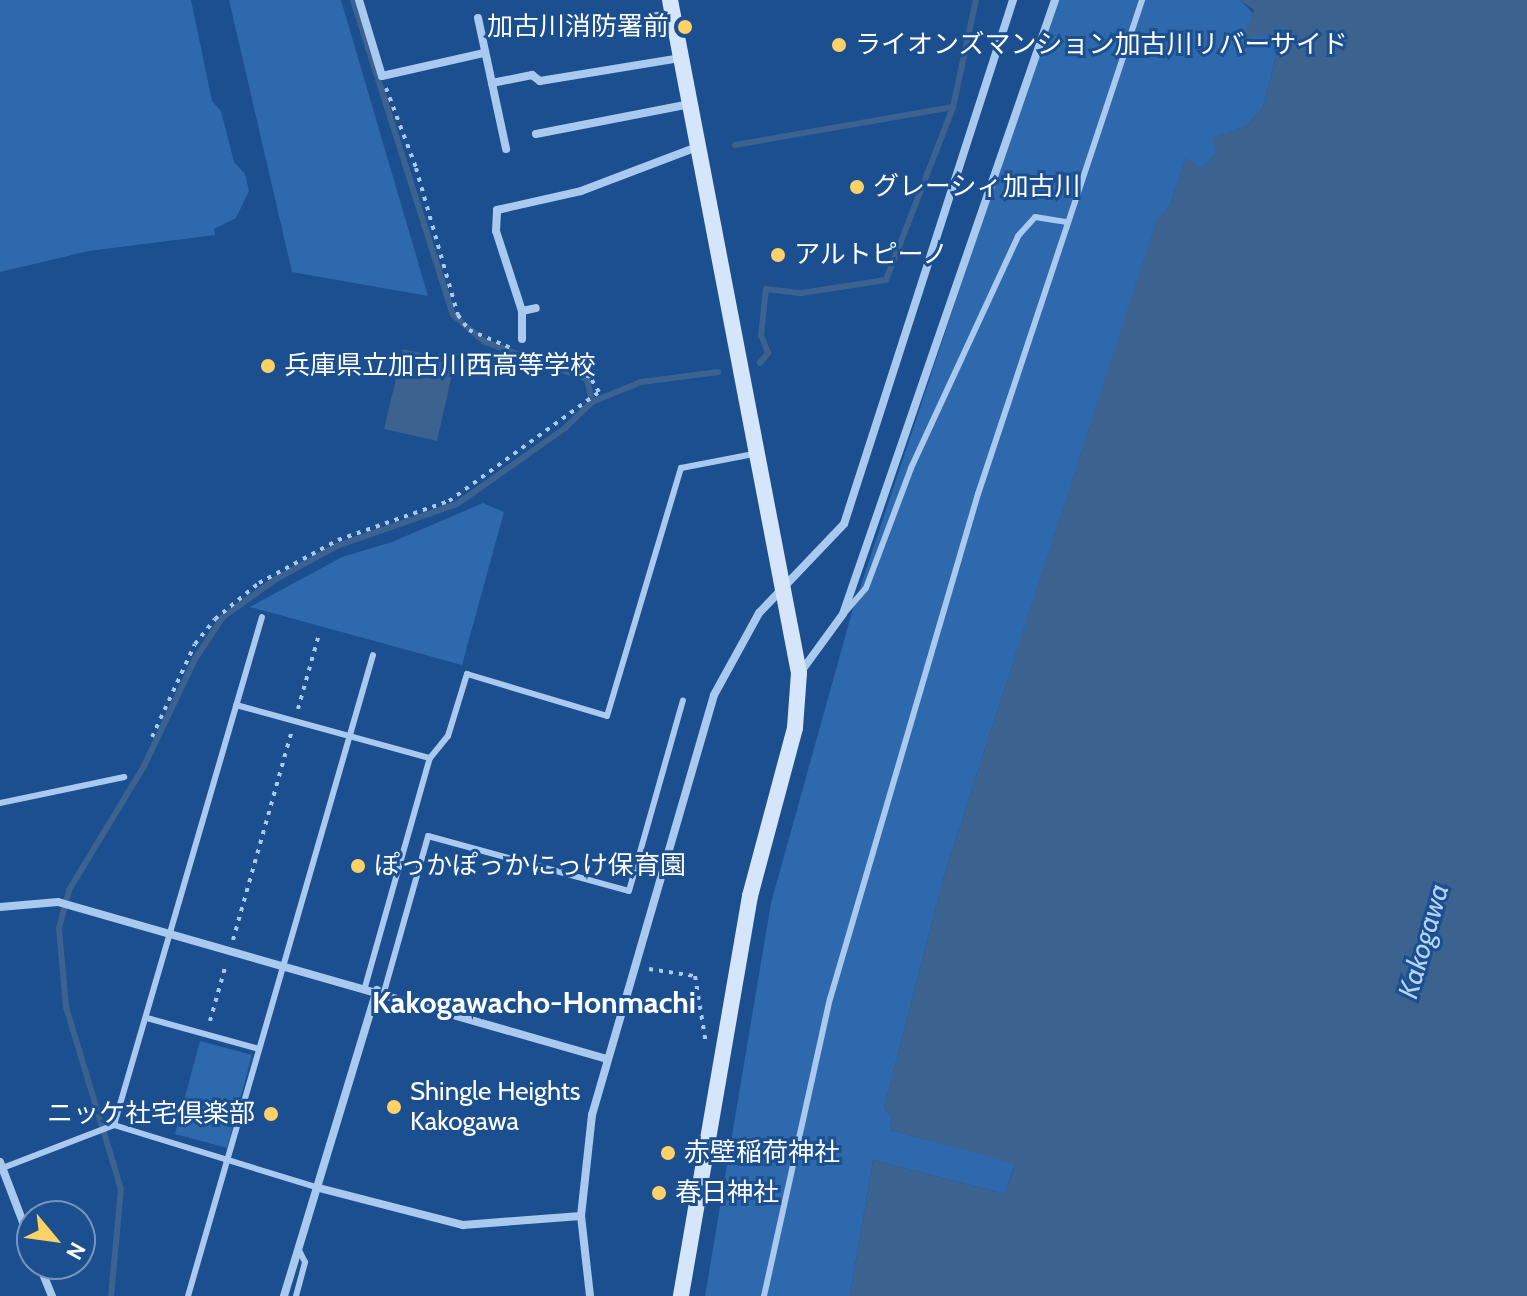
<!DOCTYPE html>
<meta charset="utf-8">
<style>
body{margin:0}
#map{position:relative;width:1527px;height:1296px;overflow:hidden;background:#1b4f8f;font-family:Cabin,"Noto Sans JP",sans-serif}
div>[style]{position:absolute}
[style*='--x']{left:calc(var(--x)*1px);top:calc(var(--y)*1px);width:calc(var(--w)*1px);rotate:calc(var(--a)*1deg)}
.green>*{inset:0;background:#2e69ad}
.water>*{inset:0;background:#3c6290}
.stream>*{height:6px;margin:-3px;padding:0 3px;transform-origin:3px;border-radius:3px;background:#3c6290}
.path>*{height:4px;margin-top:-2px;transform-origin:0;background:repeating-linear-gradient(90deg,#a9c9ee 0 4px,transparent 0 10px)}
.lane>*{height:6px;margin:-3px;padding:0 3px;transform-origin:3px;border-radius:3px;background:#a9c9ee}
.street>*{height:8px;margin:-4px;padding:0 4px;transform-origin:4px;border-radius:4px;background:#a9c9ee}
.secondary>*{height:16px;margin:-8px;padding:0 8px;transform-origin:8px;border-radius:8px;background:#d6e6fa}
.dots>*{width:22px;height:22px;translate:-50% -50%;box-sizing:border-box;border:4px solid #1b4f8f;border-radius:50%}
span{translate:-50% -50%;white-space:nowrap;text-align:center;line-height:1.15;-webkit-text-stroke:6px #1b4f8f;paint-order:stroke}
.poi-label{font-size:26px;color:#fff}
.right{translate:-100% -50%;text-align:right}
.left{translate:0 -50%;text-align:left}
.water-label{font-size:28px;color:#b5d3f5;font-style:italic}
.quarter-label{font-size:30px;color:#fff;font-weight:700}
.north{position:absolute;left:16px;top:1200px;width:80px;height:80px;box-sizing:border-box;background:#1b4f8f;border:2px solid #7695bc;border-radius:50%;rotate:119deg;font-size:22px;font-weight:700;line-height:32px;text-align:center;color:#fff}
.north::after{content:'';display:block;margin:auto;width:28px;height:36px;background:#ffd166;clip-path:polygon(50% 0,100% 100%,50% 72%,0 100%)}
</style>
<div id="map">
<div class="green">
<div style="clip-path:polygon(0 0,191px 0,212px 101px,221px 111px,234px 162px,245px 174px,249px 191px,236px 218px,214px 229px,215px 235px,89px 251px,0 272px)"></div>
<div style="clip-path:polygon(229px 0,341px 0,428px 296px,292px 272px)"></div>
<div style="clip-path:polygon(1056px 0,1240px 0,1280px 41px,1263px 107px,1247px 126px,1213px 138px,1217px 151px,1203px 168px,1185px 159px,1170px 206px,1157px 220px,945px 872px,884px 1108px,892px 1117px,890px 1130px,1015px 1163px,1005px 1194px,873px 1160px,850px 1296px,705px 1296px,771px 903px,852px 612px)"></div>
<div style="clip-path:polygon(483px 503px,504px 512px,462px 665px,250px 607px,342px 557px,392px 542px)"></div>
<div style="clip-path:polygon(200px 1041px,252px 1055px,227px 1148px,175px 1134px)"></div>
</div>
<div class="water">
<div style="clip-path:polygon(1240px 0,1527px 0,1527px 1296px,850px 1296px,873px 1160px,1005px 1194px,1015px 1164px,890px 1130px,892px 1117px,884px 1108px,945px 872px,1157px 219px,1170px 206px,1185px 158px,1203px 168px,1217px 151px,1212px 138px,1247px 126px,1263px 107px,1280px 41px,1268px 34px,1242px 40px,1254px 10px)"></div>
<div style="clip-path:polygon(403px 349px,455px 361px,437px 441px,384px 429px)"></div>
</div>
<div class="stream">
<div style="--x:353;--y:0;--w:330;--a:72.4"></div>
<div style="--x:453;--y:315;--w:42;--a:40.2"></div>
<div style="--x:485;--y:342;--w:109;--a:19.9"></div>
<div style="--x:587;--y:379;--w:24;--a:78"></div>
<div style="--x:735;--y:145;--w:221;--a:-9.9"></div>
<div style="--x:953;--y:107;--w:109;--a:-77.9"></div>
<div style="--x:760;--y:363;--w:13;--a:-51"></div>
<div style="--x:768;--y:353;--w:19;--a:-111"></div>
<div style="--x:761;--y:335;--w:46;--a:-83.8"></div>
<div style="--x:766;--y:289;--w:35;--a:7"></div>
<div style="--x:801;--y:293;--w:86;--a:-8.7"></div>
<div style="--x:886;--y:280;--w:186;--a:-68.8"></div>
<div style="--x:111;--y:1296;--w:107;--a:-84.7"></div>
<div style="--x:121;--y:1189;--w:190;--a:-106.8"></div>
<div style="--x:66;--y:1007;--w:79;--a:-95.1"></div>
<div style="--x:59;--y:928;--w:39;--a:-75"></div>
<div style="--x:69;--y:890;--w:145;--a:-58.8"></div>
<div style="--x:144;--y:766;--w:119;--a:-64.5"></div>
<div style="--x:195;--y:659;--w:50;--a:-56.3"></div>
<div style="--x:223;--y:617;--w:65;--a:-35.6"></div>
<div style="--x:276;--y:579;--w:69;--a:-28.4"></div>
<div style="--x:337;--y:546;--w:127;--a:-19.3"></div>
<div style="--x:457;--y:504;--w:132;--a:-35.1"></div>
<div style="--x:565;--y:428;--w:37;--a:-44"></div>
<div style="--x:592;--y:402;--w:53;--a:-22.2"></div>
<div style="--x:641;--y:382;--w:78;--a:-7.4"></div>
</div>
<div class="path">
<div style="--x:386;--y:88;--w:85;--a:69.4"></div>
<div style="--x:416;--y:168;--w:153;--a:74.1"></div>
<div style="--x:458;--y:315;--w:19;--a:54"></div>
<div style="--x:469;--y:330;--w:46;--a:23.2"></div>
<div style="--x:298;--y:709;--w:74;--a:-74.3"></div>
<div style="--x:152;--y:737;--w:102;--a:-65.2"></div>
<div style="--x:195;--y:644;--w:32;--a:-51"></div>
<div style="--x:215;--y:619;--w:57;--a:-39.3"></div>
<div style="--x:259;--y:583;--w:90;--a:-28.6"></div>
<div style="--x:338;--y:540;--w:118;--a:-19.4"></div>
<div style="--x:449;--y:501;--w:185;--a:-36"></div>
<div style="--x:599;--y:392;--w:17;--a:-121"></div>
<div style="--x:590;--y:377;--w:67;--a:-159.1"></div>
<div style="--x:233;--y:940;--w:215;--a:-74.3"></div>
<div style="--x:649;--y:969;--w:47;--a:8.7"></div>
<div style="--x:695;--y:976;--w:69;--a:80.8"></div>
<div style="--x:210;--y:1021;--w:59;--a:-74.3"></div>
</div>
<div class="lane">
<div style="--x:846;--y:611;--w:30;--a:-49"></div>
<div style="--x:866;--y:588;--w:128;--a:-69.4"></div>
<div style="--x:911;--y:468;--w:255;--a:-65.2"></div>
<div style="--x:1018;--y:236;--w:25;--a:-48"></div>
<div style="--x:1035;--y:217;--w:31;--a:9"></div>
<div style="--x:236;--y:705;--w:201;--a:15.3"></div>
<div style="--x:0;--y:803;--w:127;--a:-11.8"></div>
<div style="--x:365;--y:987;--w:238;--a:-74.2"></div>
<div style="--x:430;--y:758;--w:28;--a:-51"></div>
<div style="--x:448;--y:736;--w:65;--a:-73"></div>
<div style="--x:467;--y:674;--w:146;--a:16.7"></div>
<div style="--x:607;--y:716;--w:259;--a:-73.4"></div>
<div style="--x:681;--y:468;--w:74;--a:-10.9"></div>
<div style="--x:384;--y:992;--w:162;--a:-74.2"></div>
<div style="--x:428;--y:836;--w:208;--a:15.3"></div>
<div style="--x:629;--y:891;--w:198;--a:-74.2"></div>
<div style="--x:147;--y:1018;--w:116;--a:15.5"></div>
<div style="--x:114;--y:1125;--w:529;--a:-73.76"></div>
<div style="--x:0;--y:1169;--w:122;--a:-21.1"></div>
<div style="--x:114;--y:1125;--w:214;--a:17.1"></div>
<div style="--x:188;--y:1296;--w:667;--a:-73.9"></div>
<div style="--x:296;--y:1296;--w:35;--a:-75"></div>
<div style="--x:305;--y:1262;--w:13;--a:-117"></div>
<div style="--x:764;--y:1296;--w:304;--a:-77.5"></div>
<div style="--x:830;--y:999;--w:526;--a:-73.67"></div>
<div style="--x:978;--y:494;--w:521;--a:-71.63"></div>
</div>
<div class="street">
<div style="--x:359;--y:0;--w:79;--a:73.2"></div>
<div style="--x:382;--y:76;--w:105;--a:-12.7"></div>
<div style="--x:478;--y:18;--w:134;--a:77.9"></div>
<div style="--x:575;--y:33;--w:99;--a:-11.7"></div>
<div style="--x:492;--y:83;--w:41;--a:-11.3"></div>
<div style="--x:532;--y:75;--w:10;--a:37"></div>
<div style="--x:540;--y:81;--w:143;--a:-9.3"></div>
<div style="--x:536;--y:134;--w:157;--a:-11"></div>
<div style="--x:522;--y:311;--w:14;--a:-12"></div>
<div style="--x:522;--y:339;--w:28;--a:-90"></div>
<div style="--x:522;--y:311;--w:84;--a:-108"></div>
<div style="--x:496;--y:231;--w:21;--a:-87"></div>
<div style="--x:497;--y:210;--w:86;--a:-12.7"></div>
<div style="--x:581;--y:191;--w:124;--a:-20.8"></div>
<div style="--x:800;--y:673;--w:73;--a:-53.9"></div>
<div style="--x:843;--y:614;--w:650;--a:-70.95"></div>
<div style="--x:0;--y:907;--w:58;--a:-4.9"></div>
<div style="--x:58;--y:902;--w:571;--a:15.96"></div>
<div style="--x:0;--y:1162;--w:90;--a:69.1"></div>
<div style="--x:319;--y:1188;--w:149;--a:14.4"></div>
<div style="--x:463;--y:1225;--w:118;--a:-4.4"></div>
<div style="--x:39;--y:1264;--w:35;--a:68"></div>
<div style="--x:284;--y:1296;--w:320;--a:-73.1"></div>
<div style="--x:590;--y:1296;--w:81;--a:-96.4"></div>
<div style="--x:581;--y:1216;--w:102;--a:-83.8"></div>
<div style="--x:592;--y:1115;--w:437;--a:-73.8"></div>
<div style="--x:714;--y:695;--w:94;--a:-61.2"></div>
<div style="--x:759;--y:613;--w:123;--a:-46.3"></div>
<div style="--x:844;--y:524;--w:551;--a:-72.12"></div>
</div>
<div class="secondary">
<div style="--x:670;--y:0;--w:685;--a:79.15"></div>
<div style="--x:799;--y:673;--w:55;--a:94.2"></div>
<div style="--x:795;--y:728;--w:174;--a:105"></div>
<div style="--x:750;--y:896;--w:406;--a:99.8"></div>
</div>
<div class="dots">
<div style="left:685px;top:27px;background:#ffd166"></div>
<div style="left:839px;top:45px;background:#ffd166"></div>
<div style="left:857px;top:187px;background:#ffd166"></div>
<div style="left:778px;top:255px;background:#ffd166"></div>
<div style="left:268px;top:366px;background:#ffd166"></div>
<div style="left:358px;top:866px;background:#ffd166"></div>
<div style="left:394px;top:1107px;background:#ffd166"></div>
<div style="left:271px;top:1114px;background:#ffd166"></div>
<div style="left:668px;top:1153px;background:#ffd166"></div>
<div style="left:659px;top:1193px;background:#ffd166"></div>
</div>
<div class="poi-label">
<span class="right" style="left:669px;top:27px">加古川消防署前</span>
<span class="left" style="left:855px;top:45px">ライオンズマンション加古川リバーサイド</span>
<span class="left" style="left:873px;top:187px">グレーシィ加古川</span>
<span class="left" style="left:794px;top:255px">アルトピーノ</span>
<span class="left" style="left:284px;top:366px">兵庫県立加古川西高等学校</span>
<span class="left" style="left:374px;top:866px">ぽっかぽっかにっけ保育園</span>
<span class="left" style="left:410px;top:1107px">Shingle Heights<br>Kakogawa</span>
<span class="right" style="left:255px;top:1114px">ニッケ社宅倶楽部</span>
<span class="left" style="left:684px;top:1153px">赤壁稲荷神社</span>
<span class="left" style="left:675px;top:1193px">春日神社</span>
</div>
<div class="water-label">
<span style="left:1423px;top:941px;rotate:-74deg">Kakogawa</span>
</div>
<div class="quarter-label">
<span style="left:534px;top:1003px">Kakogawacho-Honmachi</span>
</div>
<div class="north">N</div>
</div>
